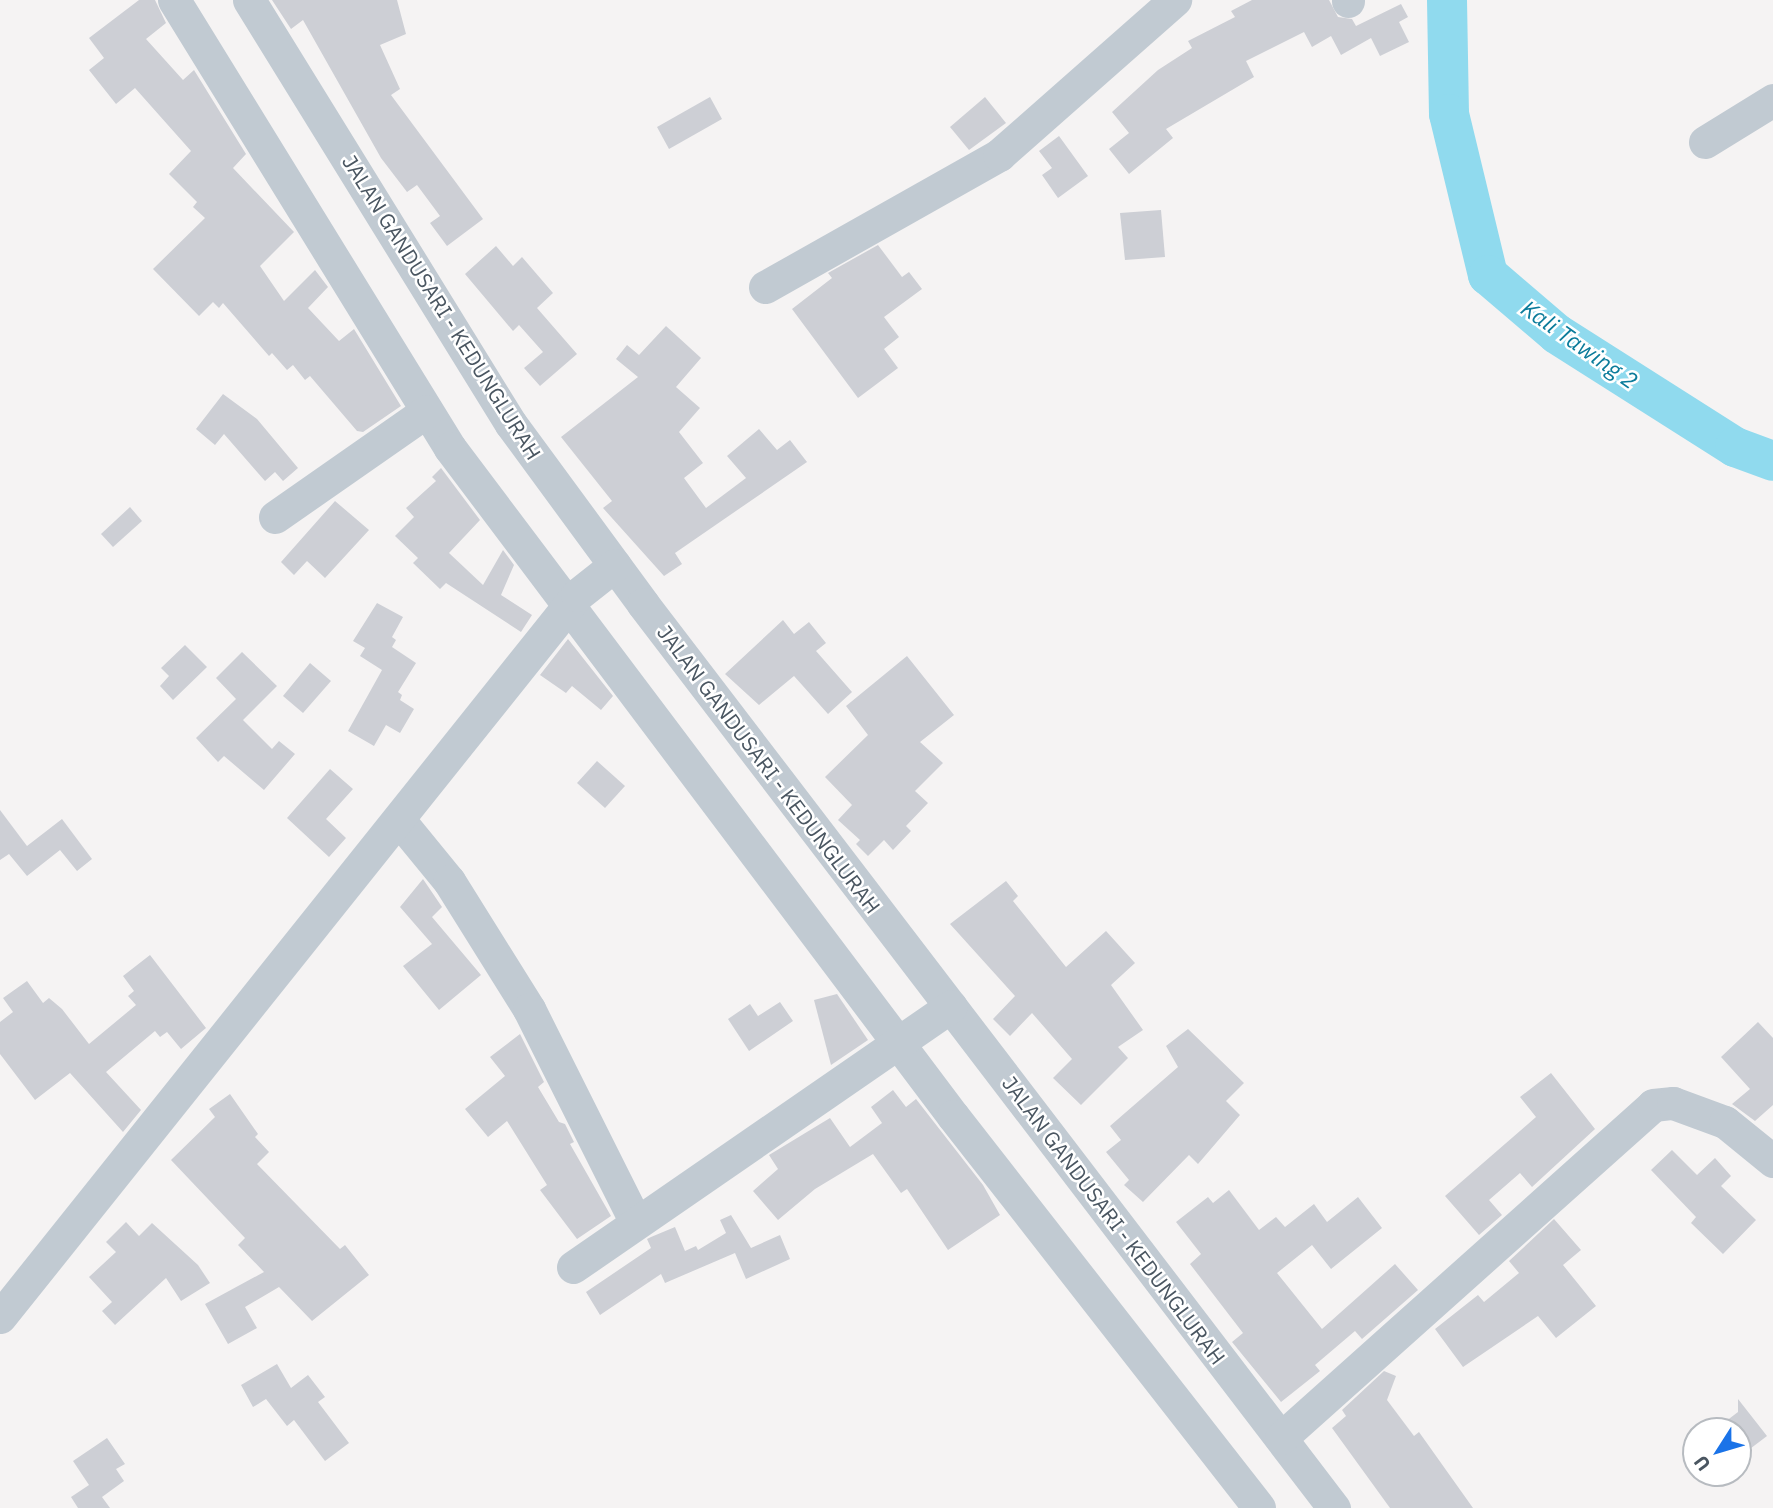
<!DOCTYPE html>
<style>
body{margin:0}
#map{position:relative;width:1773px;height:1508px;overflow:hidden;background:#f5f3f3;font-family:"IBM Plex Sans",sans-serif}
div>[style]{position:absolute}
[style*='--x']{left:calc(var(--x)*1px);top:calc(var(--y)*1px);width:calc(var(--w)*1px);rotate:calc(var(--a)*1deg)}
.river>*{height:40px;margin:-20px;padding:0 20px;transform-origin:20px;border-radius:20px;background:#90daee}
.building>*{inset:0;background:#cdcfd5}
.minor>*{height:33px;margin:-16.5px;padding:0 16.5px;transform-origin:16.5px;border-radius:16.5px;background:#c1cad2}
span{translate:-50% -50%;white-space:nowrap;text-align:center;line-height:1.15;-webkit-text-stroke:5px #fff;paint-order:stroke}
.street-label{font-size:21px;color:#4a5661}
.water-label{font-size:23px;color:#0c7c9b;font-style:italic}
.north{position:absolute;left:1682px;top:1417px;width:70px;height:70px;box-sizing:border-box;background:#fff;border:2px solid #b7bbc0;border-radius:50%;rotate:233deg;font-size:19px;font-weight:700;line-height:28px;text-align:center;color:#4a5661}
.north::after{content:'';display:block;margin:auto;width:24px;height:32px;background:#1a73e8;clip-path:polygon(50% 0,100% 100%,50% 72%,0 100%)}
</style>
<div id="map">
<div class="river">
<div style="--x:1447;--y:0;--w:114;--a:89"></div>
<div style="--x:1449;--y:114;--w:166;--a:76.4"></div>
<div style="--x:1488;--y:275;--w:91;--a:40.5"></div>
<div style="--x:1557;--y:334;--w:211;--a:32.4"></div>
<div style="--x:1735;--y:447;--w:40;--a:20.2"></div>
</div>
<div class="building">
<div style="clip-path:polygon(139px 0,155px 0,166px 23px,146px 39px,183px 80px,194px 70px,246px 154px,233px 168px,294px 232px,260px 266px,284px 301px,315px 270px,328px 287px,308px 308px,339px 341px,354px 329px,401px 406px,363px 432px,357px 431px,310px 376px,305px 380px,293px 365px,287px 370px,272px 353px,269px 356px,223px 303px,219px 308px,213px 302px,199px 316px,153px 269px,205px 218px,193px 207px,197px 202px,169px 174px,191px 151px,135px 88px,116px 104px,89px 70px,104px 58px,89px 38px)"></div>
<div style="clip-path:polygon(272px 0,397px 0,406px 34px,380px 45px,400px 89px,391px 95px,483px 219px,447px 246px,430px 223px,440px 216px,417px 185px,407px 192px,381px 158px,303px 20px,291px 29px)"></div>
<div style="clip-path:polygon(1252px 0,1329px 0,1338px 17px,1352px 19px,1356px 26px,1401px 4px,1408px 17px,1399px 22px,1409px 42px,1380px 56px,1371px 38px,1341px 55px,1331px 36px,1312px 47px,1304px 32px,1246px 61px,1254px 77px,1166px 129px,1173px 138px,1129px 174px,1109px 149px,1129px 133px,1112px 112px,1158px 70px,1192px 48px,1188px 41px,1235px 17px,1231px 11px)"></div>
<div style="clip-path:polygon(710px 97px,722px 119px,669px 149px,657px 127px)"></div>
<div style="clip-path:polygon(985px 97px,1006px 123px,969px 150px,950px 127px)"></div>
<div style="clip-path:polygon(1059px 136px,1088px 176px,1058px 198px,1042px 175px,1052px 168px,1039px 151px)"></div>
<div style="clip-path:polygon(1161px 210px,1165px 257px,1125px 260px,1120px 213px)"></div>
<div style="clip-path:polygon(878px 245px,902px 277px,909px 272px,922px 289px,884px 317px,899px 337px,884px 349px,898px 368px,858px 398px,792px 309px,832px 278px,828px 273px)"></div>
<div style="clip-path:polygon(496px 246px,513px 266px,522px 257px,553px 293px,537px 308px,577px 354px,540px 386px,524px 368px,543px 352px,519px 325px,513px 331px,465px 274px)"></div>
<div style="clip-path:polygon(666px 326px,701px 358px,676px 387px,700px 408px,679px 432px,703px 463px,684px 478px,706px 508px,746px 478px,727px 456px,759px 429px,777px 450px,790px 440px,807px 462px,675px 553px,682px 564px,664px 576px,603px 508px,612px 501px,561px 437px,638px 377px,616px 359px,627px 345px,639px 355px)"></div>
<div style="clip-path:polygon(223px 394px,257px 419px,298px 468px,283px 481px,275px 472px,265px 481px,224px 434px,215px 445px,196px 429px)"></div>
<div style="clip-path:polygon(441px 468px,480px 520px,449px 553px,483px 585px,503px 550px,514px 565px,501px 595px,532px 615px,521px 632px,446px 583px,440px 589px,413px 563px,418px 558px,395px 536px,414px 517px,406px 508px,436px 481px,432px 477px)"></div>
<div style="clip-path:polygon(335px 501px,369px 530px,325px 578px,307px 561px,294px 575px,281px 562px)"></div>
<div style="clip-path:polygon(130px 507px,142px 521px,113px 547px,101px 534px)"></div>
<div style="clip-path:polygon(377px 603px,403px 617px,392px 637px,396px 640px,392px 647px,416px 663px,398px 692px,402px 695px,400px 700px,414px 709px,400px 733px,386px 725px,374px 746px,348px 731px,382px 670px,360px 656px,365px 648px,353px 641px)"></div>
<div style="clip-path:polygon(783px 620px,794px 634px,809px 622px,826px 643px,816px 651px,852px 692px,828px 714px,794px 676px,759px 705px,725px 674px)"></div>
<div style="clip-path:polygon(568px 639px,613px 696px,601px 710px,572px 686px,566px 693px,540px 675px)"></div>
<div style="clip-path:polygon(185px 645px,207px 667px,173px 700px,160px 686px,169px 676px,161px 668px)"></div>
<div style="clip-path:polygon(242px 652px,277px 686px,243px 720px,272px 749px,279px 741px,295px 754px,264px 790px,224px 756px,218px 762px,196px 738px,236px 699px,216px 678px)"></div>
<div style="clip-path:polygon(907px 656px,954px 715px,920px 742px,943px 763px,915px 791px,928px 803px,906px 826px,911px 831px,893px 850px,884px 840px,868px 856px,856px 844px,860px 840px,838px 820px,852px 805px,825px 777px,868px 735px,846px 706px)"></div>
<div style="clip-path:polygon(310px 663px,331px 681px,303px 713px,283px 696px)"></div>
<div style="clip-path:polygon(597px 761px,625px 786px,605px 808px,577px 783px)"></div>
<div style="clip-path:polygon(330px 769px,353px 789px,326px 819px,346px 838px,329px 857px,287px 818px)"></div>
<div style="clip-path:polygon(0 810px,27px 846px,62px 819px,92px 859px,77px 871px,60px 850px,27px 876px,9px 854px,0 860px)"></div>
<div style="clip-path:polygon(423px 879px,442px 907px,432px 917px,481px 975px,439px 1010px,403px 966px,432px 944px,400px 907px)"></div>
<div style="clip-path:polygon(1006px 881px,1018px 896px,1013px 901px,1066px 967px,1106px 931px,1135px 963px,1111px 985px,1143px 1030px,1118px 1047px,1128px 1058px,1081px 1105px,1053px 1078px,1072px 1059px,1032px 1013px,1010px 1036px,993px 1019px,1015px 996px,950px 924px)"></div>
<div style="clip-path:polygon(150px 955px,206px 1028px,181px 1049px,167px 1032px,160px 1037px,155px 1031px,106px 1072px,141px 1110px,123px 1132px,70px 1073px,35px 1100px,0 1054px,0 1022px,13px 1012px,3px 998px,27px 981px,43px 1003px,49px 998px,62px 1009px,89px 1044px,136px 1005px,128px 996px,134px 991px,123px 976px)"></div>
<div style="clip-path:polygon(837px 994px,868px 1040px,831px 1065px,814px 1000px)"></div>
<div style="clip-path:polygon(780px 1002px,793px 1021px,749px 1051px,728px 1019px,750px 1004px,758px 1016px)"></div>
<div style="clip-path:polygon(1758px 1022px,1773px 1038px,1773px 1105px,1755px 1121px,1732px 1104px,1750px 1089px,1721px 1057px)"></div>
<div style="clip-path:polygon(1188px 1029px,1244px 1083px,1226px 1101px,1240px 1115px,1198px 1164px,1189px 1155px,1143px 1202px,1124px 1185px,1129px 1180px,1106px 1152px,1121px 1140px,1110px 1126px,1178px 1067px,1166px 1046px)"></div>
<div style="clip-path:polygon(520px 1034px,544px 1082px,538px 1087px,559px 1122px,565px 1124px,574px 1142px,570px 1144px,611px 1216px,577px 1239px,540px 1190px,547px 1185px,507px 1121px,488px 1137px,465px 1109px,505px 1076px,490px 1057px)"></div>
<div style="clip-path:polygon(1551px 1073px,1595px 1129px,1532px 1187px,1520px 1173px,1489px 1200px,1502px 1215px,1479px 1235px,1445px 1196px,1536px 1117px,1520px 1097px)"></div>
<div style="clip-path:polygon(893px 1090px,906px 1107px,916px 1099px,983px 1185px,1000px 1215px,948px 1250px,907px 1189px,901px 1193px,873px 1154px,815px 1189px,778px 1220px,753px 1191px,778px 1169px,769px 1155px,830px 1118px,850px 1147px,882px 1123px,871px 1107px)"></div>
<div style="clip-path:polygon(230px 1094px,258px 1134px,255px 1137px,269px 1152px,257px 1164px,340px 1249px,345px 1245px,369px 1275px,312px 1321px,279px 1287px,245px 1307px,257px 1328px,228px 1344px,205px 1304px,264px 1272px,238px 1245px,245px 1238px,171px 1160px,215px 1117px,209px 1109px)"></div>
<div style="clip-path:polygon(1672px 1150px,1697px 1175px,1715px 1158px,1731px 1176px,1721px 1186px,1756px 1220px,1723px 1254px,1691px 1223px,1696px 1217px,1651px 1170px)"></div>
<div style="clip-path:polygon(1229px 1190px,1259px 1230px,1276px 1217px,1285px 1227px,1314px 1204px,1327px 1222px,1358px 1197px,1382px 1228px,1331px 1269px,1312px 1245px,1277px 1273px,1322px 1329px,1395px 1264px,1418px 1290px,1362px 1339px,1355px 1331px,1315px 1365px,1320px 1371px,1281px 1402px,1232px 1342px,1243px 1333px,1190px 1264px,1201px 1254px,1176px 1222px,1208px 1197px,1213px 1203px)"></div>
<div style="clip-path:polygon(731px 1215px,751px 1248px,780px 1235px,790px 1259px,746px 1279px,735px 1253px,665px 1283px,661px 1274px,600px 1315px,586px 1292px,651px 1248px,647px 1239px,651px 1237px,675px 1227px,685px 1251px,696px 1246px,698px 1250px,726px 1233px,720px 1220px)"></div>
<div style="clip-path:polygon(1554px 1219px,1581px 1250px,1563px 1265px,1596px 1306px,1556px 1338px,1538px 1316px,1463px 1367px,1435px 1329px,1478px 1295px,1484px 1302px,1519px 1273px,1509px 1261px)"></div>
<div style="clip-path:polygon(126px 1222px,139px 1236px,152px 1223px,198px 1265px,210px 1283px,181px 1301px,166px 1278px,115px 1325px,102px 1311px,112px 1302px,89px 1277px,116px 1252px,106px 1242px)"></div>
<div style="clip-path:polygon(277px 1364px,291px 1388px,308px 1375px,325px 1397px,318px 1402px,349px 1443px,325px 1461px,294px 1420px,287px 1426px,266px 1399px,253px 1407px,241px 1385px)"></div>
<div style="clip-path:polygon(1384px 1371px,1396px 1376px,1387px 1400px,1414px 1436px,1419px 1432px,1473px 1508px,1390px 1508px,1332px 1428px,1346px 1416px,1342px 1410px)"></div>
<div style="clip-path:polygon(1738px 1399px,1767px 1436px,1738px 1458px,1738px 1431px,1713px 1431px,1738px 1412px)"></div>
<div style="clip-path:polygon(107px 1438px,125px 1464px,116px 1469px,124px 1481px,102px 1497px,110px 1508px,78px 1508px,71px 1497px,89px 1485px,73px 1461px)"></div>
</div>
<div class="minor">
<div style="--x:174;--y:0;--w:526;--a:58.36"></div>
<div style="--x:450;--y:448;--w:836;--a:53.02"></div>
<div style="--x:953;--y:1116;--w:497;--a:52"></div>
<div style="--x:249;--y:0;--w:498;--a:58.3"></div>
<div style="--x:511;--y:424;--w:223;--a:53.7"></div>
<div style="--x:643;--y:604;--w:1138;--a:52.61"></div>
<div style="--x:1348;--y:0;--w:1;--a:90"></div>
<div style="--x:1705;--y:142;--w:80;--a:-31.7"></div>
<div style="--x:765;--y:287;--w:269;--a:-29.4"></div>
<div style="--x:999;--y:155;--w:235;--a:-41.4"></div>
<div style="--x:275;--y:517;--w:185;--a:-34.9"></div>
<div style="--x:399;--y:820;--w:79;--a:50.7"></div>
<div style="--x:449;--y:881;--w:151;--a:58"></div>
<div style="--x:529;--y:1009;--w:239;--a:63.4"></div>
<div style="--x:573;--y:1267;--w:459;--a:-34.6"></div>
<div style="--x:0;--y:1317;--w:924;--a:-51.37"></div>
<div style="--x:577;--y:595;--w:48;--a:-38.3"></div>
<div style="--x:1281;--y:1438;--w:499;--a:-41.8"></div>
<div style="--x:1653;--y:1105;--w:20;--a:-6"></div>
<div style="--x:1673;--y:1103;--w:55;--a:20.1"></div>
<div style="--x:1725;--y:1122;--w:62;--a:39.1"></div>
</div>
<div class="street-label">
<span style="left:442px;top:307px;rotate:58deg">JALAN GANDUSARI - KEDUNGLURAH</span>
<span style="left:769px;top:769px;rotate:53deg">JALAN GANDUSARI - KEDUNGLURAH</span>
<span style="left:1114px;top:1220px;rotate:53deg">JALAN GANDUSARI - KEDUNGLURAH</span>
</div>
<div class="water-label">
<span style="left:1580px;top:344px;rotate:35deg">Kali Tawing 2</span>
</div>
<div class="north">U</div>
</div>
